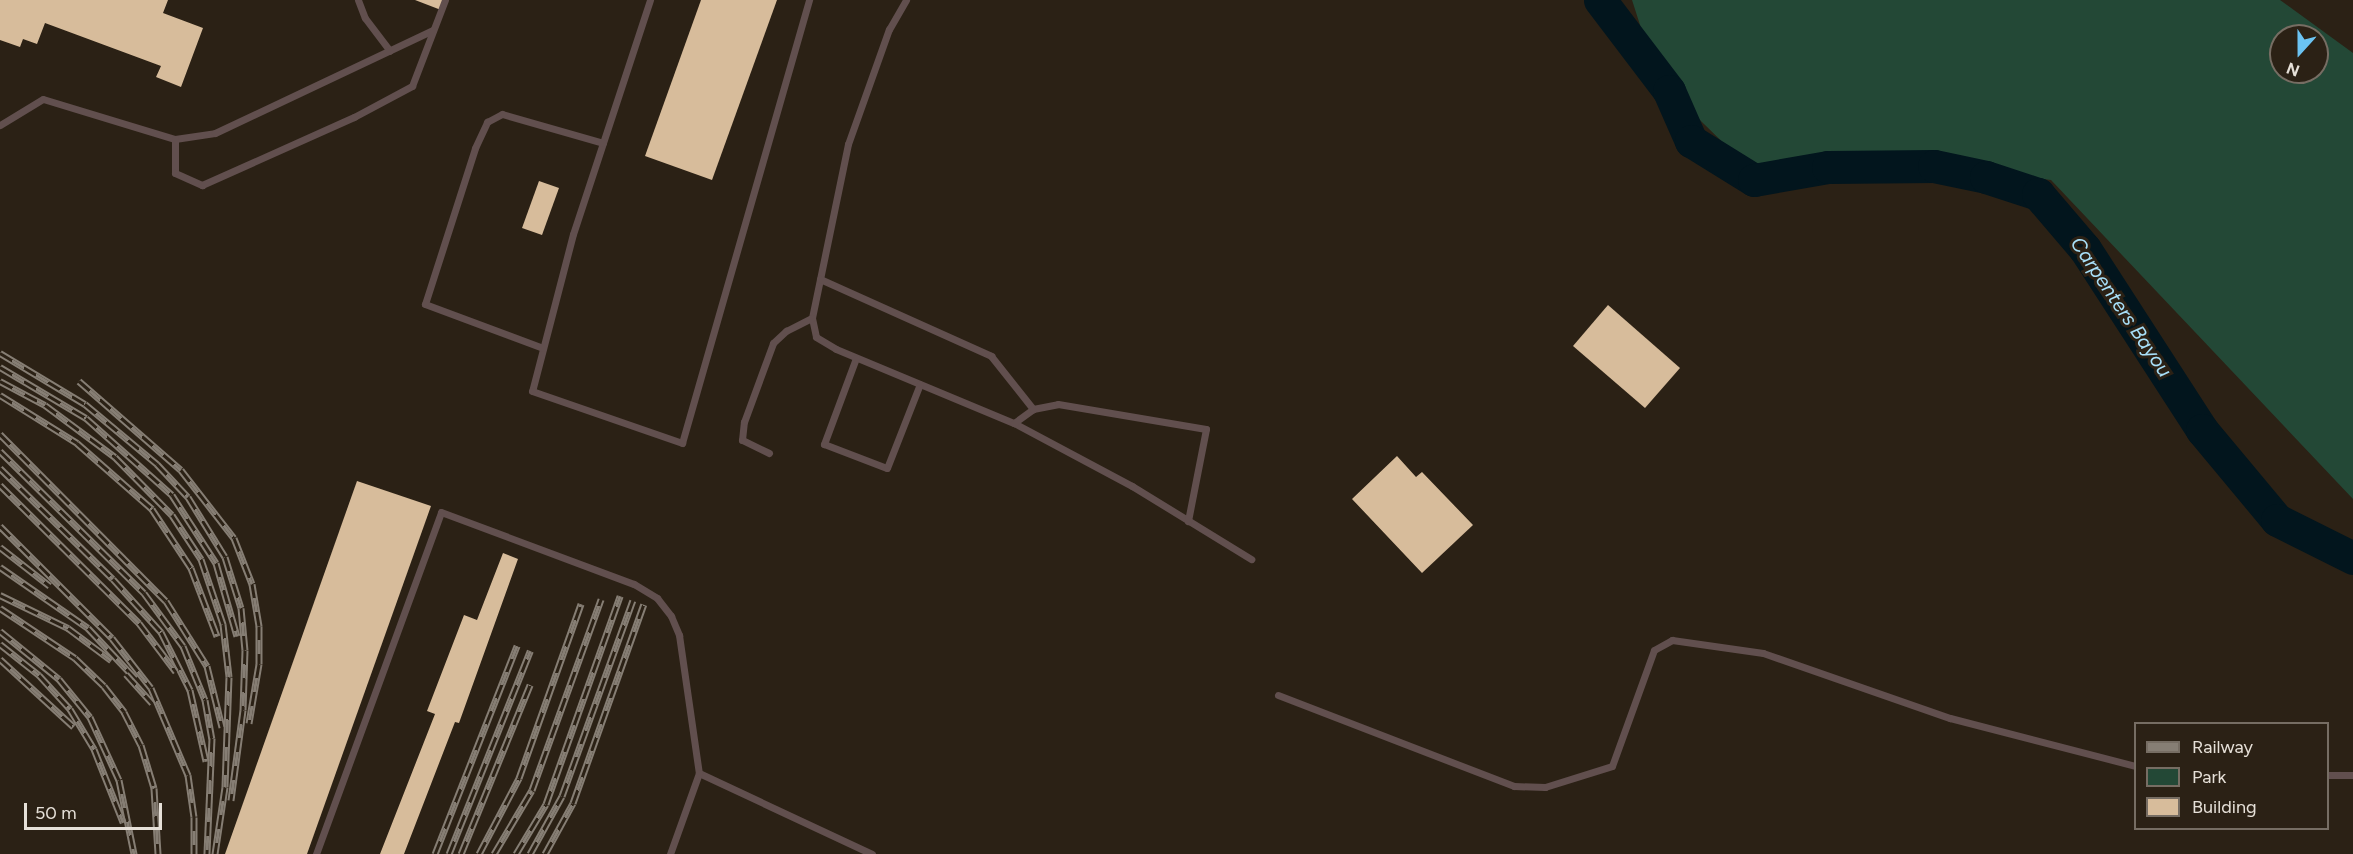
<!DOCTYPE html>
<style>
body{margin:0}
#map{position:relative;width:2353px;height:854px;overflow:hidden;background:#2b2115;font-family:Figtree,sans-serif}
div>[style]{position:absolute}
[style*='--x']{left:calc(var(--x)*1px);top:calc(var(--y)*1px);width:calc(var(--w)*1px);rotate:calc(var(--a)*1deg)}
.green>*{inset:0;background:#234836}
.river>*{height:33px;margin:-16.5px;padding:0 16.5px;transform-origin:16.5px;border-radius:16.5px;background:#02151d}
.building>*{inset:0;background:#d7bc9b}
.service>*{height:7px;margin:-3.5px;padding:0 3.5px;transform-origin:3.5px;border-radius:3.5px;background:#614f4e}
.rail>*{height:7px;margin-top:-3.5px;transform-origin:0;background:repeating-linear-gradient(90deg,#2b2115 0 14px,#867e74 0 28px);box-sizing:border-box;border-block:2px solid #867e74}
span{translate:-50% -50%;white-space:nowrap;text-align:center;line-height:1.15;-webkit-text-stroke:6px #2b2115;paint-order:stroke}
.water-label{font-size:20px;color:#a8e0f9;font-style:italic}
.legend{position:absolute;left:2134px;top:722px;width:195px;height:108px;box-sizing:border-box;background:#2b2115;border:2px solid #766d63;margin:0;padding:8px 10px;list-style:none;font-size:18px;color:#e6e0d8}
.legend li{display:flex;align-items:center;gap:12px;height:30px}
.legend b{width:30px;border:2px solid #766d63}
.north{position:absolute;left:2269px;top:24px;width:60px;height:60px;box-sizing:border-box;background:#2b2115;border:2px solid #766d63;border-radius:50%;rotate:201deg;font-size:16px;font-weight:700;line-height:24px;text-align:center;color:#e6e0d8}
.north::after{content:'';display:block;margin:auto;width:21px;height:27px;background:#6bc3f2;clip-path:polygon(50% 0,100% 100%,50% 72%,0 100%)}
.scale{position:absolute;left:24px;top:803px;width:138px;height:27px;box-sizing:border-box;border:3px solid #e6e0d8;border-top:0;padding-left:8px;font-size:18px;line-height:21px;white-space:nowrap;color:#e6e0d8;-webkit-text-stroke:4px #2b2115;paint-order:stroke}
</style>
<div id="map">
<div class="green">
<div style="clip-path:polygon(evenodd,1632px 0,2280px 0,2353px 53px,2353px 499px,2051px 180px,1845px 156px,1751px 170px,1657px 78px,1632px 0,2281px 36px,2317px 36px,2317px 72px,2281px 72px,2281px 36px)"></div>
</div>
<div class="river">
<div style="--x:1600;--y:0;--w:114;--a:52.8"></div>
<div style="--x:1669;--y:91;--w:55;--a:66.3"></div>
<div style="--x:1691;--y:141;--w:74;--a:31.8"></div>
<div style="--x:1754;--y:180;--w:75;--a:-10"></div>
<div style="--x:1828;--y:167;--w:106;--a:-0.5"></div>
<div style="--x:1934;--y:166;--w:53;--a:11.9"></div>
<div style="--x:1986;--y:177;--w:55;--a:18.1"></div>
<div style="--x:2038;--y:194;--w:72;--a:49.5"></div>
<div style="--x:2085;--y:249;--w:216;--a:57.1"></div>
<div style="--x:2202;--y:430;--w:117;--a:50.2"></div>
<div style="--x:2277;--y:520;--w:85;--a:26.6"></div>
</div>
<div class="building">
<div style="clip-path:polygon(0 0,168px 0,163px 13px,203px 28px,181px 87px,156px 77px,161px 66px,45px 23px,37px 44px,23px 39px,20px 47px,0 40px)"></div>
<div style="clip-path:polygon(415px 0,444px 0,441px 10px)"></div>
<div style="clip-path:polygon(701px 0,777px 0,712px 180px,645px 156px)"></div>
<div style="clip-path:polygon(539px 181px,559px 188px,542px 235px,522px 228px)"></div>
<div style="clip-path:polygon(1608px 305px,1680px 368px,1645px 408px,1573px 346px)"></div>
<div style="clip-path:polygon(1397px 456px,1416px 477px,1422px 472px,1473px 525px,1422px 573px,1352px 499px)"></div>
<div style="clip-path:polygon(357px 481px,431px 506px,307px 854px,225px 854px)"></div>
<div style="clip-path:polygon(503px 553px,518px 559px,459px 723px,455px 722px,404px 854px,380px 854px,435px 714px,427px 711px,464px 615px,477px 620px)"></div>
</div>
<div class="service">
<div style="--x:358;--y:0;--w:19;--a:69"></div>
<div style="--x:365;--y:18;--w:41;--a:52.9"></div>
<div style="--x:650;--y:0;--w:246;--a:108.2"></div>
<div style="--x:573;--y:234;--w:162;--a:104.6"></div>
<div style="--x:532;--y:391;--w:159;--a:19.1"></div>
<div style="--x:682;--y:443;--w:461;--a:-74"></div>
<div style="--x:906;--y:0;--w:34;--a:120"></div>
<div style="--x:889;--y:29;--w:122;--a:109.6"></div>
<div style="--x:848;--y:144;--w:178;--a:101.7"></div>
<div style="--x:812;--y:318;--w:19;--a:78"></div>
<div style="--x:816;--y:337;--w:23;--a:31"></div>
<div style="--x:836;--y:349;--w:193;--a:22.6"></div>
<div style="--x:1014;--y:423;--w:134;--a:28.1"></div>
<div style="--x:1132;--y:486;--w:140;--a:31.5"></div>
<div style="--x:0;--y:125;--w:50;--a:-31.2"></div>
<div style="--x:43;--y:99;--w:138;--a:16.9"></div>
<div style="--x:175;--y:139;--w:40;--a:-8.5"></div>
<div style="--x:215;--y:133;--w:241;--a:-25.3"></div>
<div style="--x:175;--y:139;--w:34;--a:90"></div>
<div style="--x:175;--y:173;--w:30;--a:24"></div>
<div style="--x:202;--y:185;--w:167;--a:-24.1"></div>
<div style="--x:354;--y:117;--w:66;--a:-28.1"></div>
<div style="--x:412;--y:86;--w:92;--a:-69"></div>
<div style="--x:820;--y:279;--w:188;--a:24.2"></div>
<div style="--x:991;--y:356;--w:68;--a:51.6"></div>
<div style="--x:543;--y:348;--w:126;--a:-159.6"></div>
<div style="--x:425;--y:304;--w:164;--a:-72.2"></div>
<div style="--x:475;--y:148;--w:29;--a:-65"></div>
<div style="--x:487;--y:122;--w:17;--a:-28"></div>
<div style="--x:502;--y:114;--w:105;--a:16"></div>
<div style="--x:856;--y:358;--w:92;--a:110.4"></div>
<div style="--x:824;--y:444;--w:67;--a:20.9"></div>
<div style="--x:887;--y:468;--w:90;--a:-68.6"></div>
<div style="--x:1014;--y:423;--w:24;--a:-36"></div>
<div style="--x:1033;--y:409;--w:25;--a:-11"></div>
<div style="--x:1058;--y:404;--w:150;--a:9.6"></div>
<div style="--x:1206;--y:429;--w:94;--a:101.1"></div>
<div style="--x:769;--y:453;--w:30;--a:-154"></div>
<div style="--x:742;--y:440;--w:18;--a:-84"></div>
<div style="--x:744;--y:422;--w:84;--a:-69.8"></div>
<div style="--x:773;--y:343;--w:18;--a:-43"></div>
<div style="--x:786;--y:331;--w:29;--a:-27"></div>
<div style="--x:1278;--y:695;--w:253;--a:21.1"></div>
<div style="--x:1514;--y:786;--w:31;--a:2"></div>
<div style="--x:1545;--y:787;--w:70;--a:-17.4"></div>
<div style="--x:1612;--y:766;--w:123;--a:-70.1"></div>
<div style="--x:1654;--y:650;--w:21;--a:-29"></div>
<div style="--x:1672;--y:640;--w:92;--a:8.1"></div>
<div style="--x:1763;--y:653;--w:198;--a:19.2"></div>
<div style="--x:1950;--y:718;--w:192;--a:14.5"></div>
<div style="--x:699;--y:773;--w:191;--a:25.1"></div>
<div style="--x:2328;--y:775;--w:25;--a:0"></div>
<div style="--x:316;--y:854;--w:364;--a:-69.9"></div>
<div style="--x:441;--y:512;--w:206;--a:20.5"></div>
<div style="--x:634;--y:584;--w:27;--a:31"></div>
<div style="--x:657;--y:598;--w:23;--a:52"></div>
<div style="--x:671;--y:616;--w:21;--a:67"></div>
<div style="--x:679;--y:635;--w:139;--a:81.8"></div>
<div style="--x:699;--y:773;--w:86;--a:109.7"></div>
</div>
<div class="rail">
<div style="--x:0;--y:353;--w:99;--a:31"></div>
<div style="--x:85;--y:404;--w:94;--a:39.8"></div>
<div style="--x:157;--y:464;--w:45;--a:46.8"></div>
<div style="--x:188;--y:497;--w:70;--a:58.3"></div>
<div style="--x:225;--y:557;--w:53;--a:72.6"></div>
<div style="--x:241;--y:608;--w:42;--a:84.6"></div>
<div style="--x:245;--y:650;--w:60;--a:91.9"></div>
<div style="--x:243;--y:710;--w:91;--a:97.6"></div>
<div style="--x:0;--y:367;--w:100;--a:30.7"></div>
<div style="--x:86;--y:418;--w:115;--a:41.8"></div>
<div style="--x:172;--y:495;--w:81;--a:57.1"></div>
<div style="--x:216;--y:563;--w:76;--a:74"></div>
<div style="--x:0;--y:381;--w:51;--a:28.1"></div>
<div style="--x:45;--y:405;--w:87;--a:36.6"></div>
<div style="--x:115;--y:457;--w:81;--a:45.5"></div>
<div style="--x:172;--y:515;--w:53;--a:56.6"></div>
<div style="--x:201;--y:559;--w:69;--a:71.3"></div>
<div style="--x:223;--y:624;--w:53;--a:83.5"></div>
<div style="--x:229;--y:677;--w:110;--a:92.1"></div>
<div style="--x:225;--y:787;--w:68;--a:98.5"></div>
<div style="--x:79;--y:381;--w:135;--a:41.1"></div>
<div style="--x:181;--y:470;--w:86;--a:52.1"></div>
<div style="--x:234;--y:538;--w:49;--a:68.6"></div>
<div style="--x:252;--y:584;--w:43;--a:80.5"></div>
<div style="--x:259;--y:626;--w:38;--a:90"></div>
<div style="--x:259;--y:664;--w:60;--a:99.6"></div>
<div style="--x:0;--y:395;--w:91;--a:31.9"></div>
<div style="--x:77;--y:443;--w:100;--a:41.3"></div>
<div style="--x:152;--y:509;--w:71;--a:56.5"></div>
<div style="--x:191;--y:568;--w:73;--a:69.1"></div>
<div style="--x:0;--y:434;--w:235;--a:45.2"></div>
<div style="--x:166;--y:601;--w:77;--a:57.8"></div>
<div style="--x:207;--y:666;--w:63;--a:76.2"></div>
<div style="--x:0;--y:451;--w:202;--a:44.6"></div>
<div style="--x:144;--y:593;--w:66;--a:53.7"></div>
<div style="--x:183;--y:646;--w:58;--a:67.8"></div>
<div style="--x:205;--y:700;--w:39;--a:80"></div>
<div style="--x:212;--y:738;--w:116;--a:92.5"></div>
<div style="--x:0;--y:468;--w:158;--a:44.5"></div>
<div style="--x:113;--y:579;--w:72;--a:47.8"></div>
<div style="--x:161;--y:632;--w:65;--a:63.4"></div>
<div style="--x:190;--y:690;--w:73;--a:77.3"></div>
<div style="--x:0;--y:485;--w:196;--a:44.8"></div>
<div style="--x:139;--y:623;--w:61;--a:52.9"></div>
<div style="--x:0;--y:526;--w:158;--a:45"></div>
<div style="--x:112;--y:638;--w:63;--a:52"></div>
<div style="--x:151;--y:688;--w:95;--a:67"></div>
<div style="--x:188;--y:775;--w:42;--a:81.9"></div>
<div style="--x:194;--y:817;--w:37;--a:90"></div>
<div style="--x:0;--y:547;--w:63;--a:38"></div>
<div style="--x:0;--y:567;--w:107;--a:34.7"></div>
<div style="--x:88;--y:628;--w:69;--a:46.8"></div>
<div style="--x:0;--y:595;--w:76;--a:25.9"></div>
<div style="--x:68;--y:628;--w:54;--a:36.7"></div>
<div style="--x:0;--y:608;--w:90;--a:33.7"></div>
<div style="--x:75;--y:658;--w:40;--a:44"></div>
<div style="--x:104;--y:686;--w:33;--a:52"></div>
<div style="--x:124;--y:712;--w:37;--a:63"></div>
<div style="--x:141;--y:745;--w:45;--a:73.2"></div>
<div style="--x:154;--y:788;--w:66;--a:86.5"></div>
<div style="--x:0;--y:631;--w:76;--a:39.1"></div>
<div style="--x:59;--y:679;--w:49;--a:50.8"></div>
<div style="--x:90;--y:717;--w:69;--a:65.3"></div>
<div style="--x:119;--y:780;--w:76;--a:78.5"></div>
<div style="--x:0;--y:644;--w:50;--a:38.5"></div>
<div style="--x:39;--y:675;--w:46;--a:47.6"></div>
<div style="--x:70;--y:709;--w:47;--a:59"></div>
<div style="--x:94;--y:749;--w:79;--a:68.3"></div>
<div style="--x:0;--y:659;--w:100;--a:42.6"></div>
<div style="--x:126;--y:674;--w:39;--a:48"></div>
<div style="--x:435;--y:854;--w:224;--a:-68.5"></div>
<div style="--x:449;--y:854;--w:219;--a:-68.2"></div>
<div style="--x:461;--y:854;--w:183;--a:-67.8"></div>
<div style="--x:479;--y:854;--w:86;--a:-62.2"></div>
<div style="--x:519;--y:778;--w:185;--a:-70.4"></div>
<div style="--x:494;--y:854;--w:74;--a:-59.3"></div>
<div style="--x:532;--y:790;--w:203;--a:-70.1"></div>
<div style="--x:516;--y:854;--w:58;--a:-59"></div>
<div style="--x:546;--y:804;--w:221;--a:-70.4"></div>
<div style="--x:530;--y:854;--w:66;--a:-61.1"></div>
<div style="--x:562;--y:796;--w:208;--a:-70.1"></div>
<div style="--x:545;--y:854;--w:58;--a:-61.2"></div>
<div style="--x:573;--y:803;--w:211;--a:-70.4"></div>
</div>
<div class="water-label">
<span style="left:2121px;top:307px;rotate:56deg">Carpenters Bayou</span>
</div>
<ul class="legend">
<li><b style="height:8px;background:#867e74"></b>Railway</li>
<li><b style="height:16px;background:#234836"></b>Park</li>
<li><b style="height:16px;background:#d7bc9b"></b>Building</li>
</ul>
<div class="north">N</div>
<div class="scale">50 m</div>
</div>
